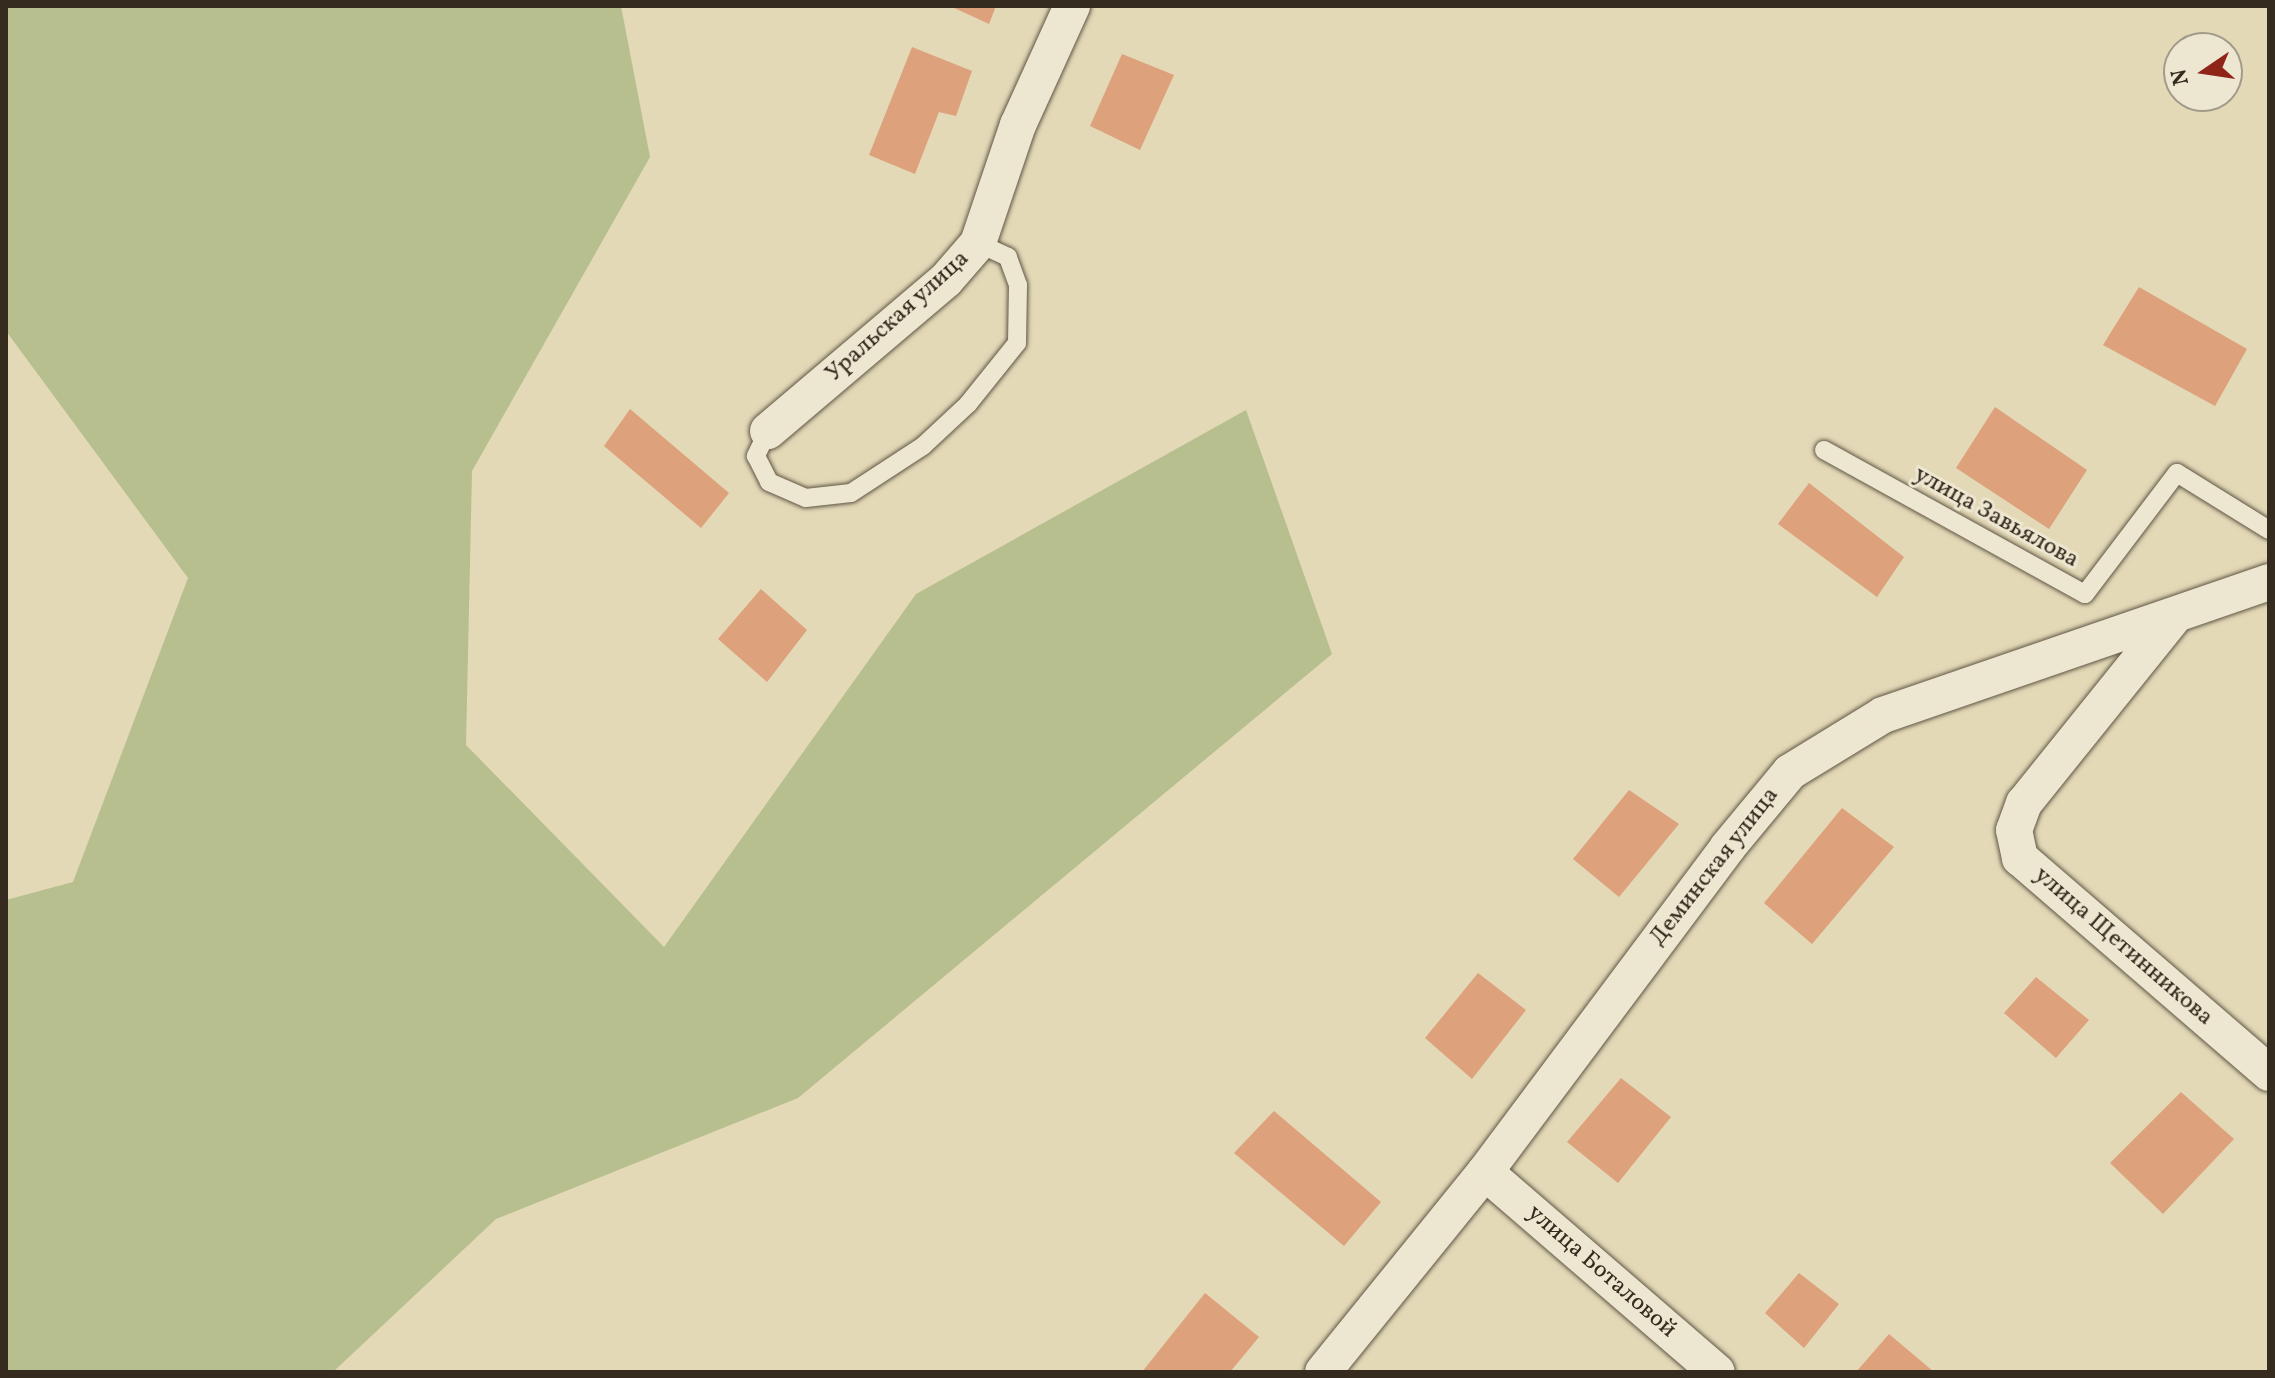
<!DOCTYPE html>
<meta charset="utf-8">
<style>
body{margin:0}
#map{position:relative;width:2275px;height:1378px;overflow:hidden;background:#e3d9b7;font-family:Vollkorn,serif}
div>[style]{position:absolute}
[style*='--x']{left:calc(var(--x)*1px);top:calc(var(--y)*1px);width:calc(var(--w)*1px);rotate:calc(var(--a)*1deg)}
.green>*{inset:0;background:#b6bf8d}
.building>*{inset:0;background:#dda17c}
.roads{filter:drop-shadow(0 0 2px #605645) drop-shadow(0 0 2px #605645)}
.lane>*{height:18px;margin:-9px;padding:0 9px;transform-origin:9px;border-radius:9px;background:#ede6d0}
.street>*{height:36px;margin:-18px;padding:0 18px;transform-origin:18px;border-radius:18px;background:#ede6d0}
span{translate:-50% -50%;white-space:nowrap;text-align:center;line-height:1.15;-webkit-text-stroke:6px #ede6d0;paint-order:stroke}
.street-label{font-size:24px;color:#352b1f}
.frame{position:absolute;inset:0;border:8px solid #352b1f;pointer-events:none}
.north{position:absolute;left:2163px;top:32px;width:80px;height:80px;box-sizing:border-box;background:#ede6d0;border:2px solid #a39b89;border-radius:50%;rotate:257deg;font-size:22px;font-weight:700;line-height:32px;text-align:center;color:#352b1f}
.north::after{content:'';display:block;margin:auto;width:28px;height:36px;background:#8f2418;clip-path:polygon(50% 0,100% 100%,50% 72%,0 100%)}
</style>
<div id="map">
<div class="green">
<div style="clip-path:polygon(6px 6px,621px 6px,650px 157px,472px 471px,466px 745px,664px 947px,916px 594px,1246px 410px,1332px 654px,798px 1098px,496px 1219px,333px 1372px,6px 1372px,6px 900px,73px 882px,188px 578px,6px 331px)"></div>
</div>
<div class="building">
<div style="clip-path:polygon(950px 6px,996px 6px,989px 24px)"></div>
<div style="clip-path:polygon(912px 47px,972px 71px,956px 116px,939px 112px,915px 174px,869px 155px)"></div>
<div style="clip-path:polygon(1122px 54px,1174px 75px,1140px 150px,1090px 126px)"></div>
<div style="clip-path:polygon(2139px 287px,2247px 349px,2215px 406px,2103px 345px)"></div>
<div style="clip-path:polygon(1995px 407px,2087px 470px,2049px 529px,1956px 468px)"></div>
<div style="clip-path:polygon(630px 409px,729px 493px,701px 528px,604px 446px)"></div>
<div style="clip-path:polygon(1809px 483px,1904px 557px,1877px 597px,1778px 524px)"></div>
<div style="clip-path:polygon(761px 589px,807px 630px,767px 682px,718px 639px)"></div>
<div style="clip-path:polygon(1629px 790px,1679px 824px,1619px 897px,1573px 859px)"></div>
<div style="clip-path:polygon(1842px 808px,1894px 847px,1812px 944px,1764px 903px)"></div>
<div style="clip-path:polygon(1478px 973px,1526px 1010px,1472px 1079px,1425px 1038px)"></div>
<div style="clip-path:polygon(2036px 977px,2089px 1020px,2056px 1058px,2004px 1013px)"></div>
<div style="clip-path:polygon(1621px 1078px,1671px 1117px,1618px 1183px,1567px 1142px)"></div>
<div style="clip-path:polygon(2181px 1092px,2234px 1139px,2163px 1214px,2110px 1163px)"></div>
<div style="clip-path:polygon(1274px 1111px,1381px 1202px,1344px 1246px,1234px 1153px)"></div>
<div style="clip-path:polygon(1799px 1273px,1839px 1304px,1804px 1348px,1765px 1313px)"></div>
<div style="clip-path:polygon(1205px 1293px,1259px 1337px,1230px 1372px,1142px 1372px)"></div>
<div style="clip-path:polygon(1889px 1334px,1934px 1372px,1856px 1372px)"></div>
</div>
<div class="roads">
<div class="lane">
<div style="--x:768;--y:431;--w:28;--a:116"></div>
<div style="--x:756;--y:456;--w:29;--a:63"></div>
<div style="--x:769;--y:482;--w:40;--a:23.4"></div>
<div style="--x:806;--y:498;--w:45;--a:-6.3"></div>
<div style="--x:851;--y:493;--w:86;--a:-33.1"></div>
<div style="--x:923;--y:446;--w:62;--a:-43"></div>
<div style="--x:968;--y:404;--w:78;--a:-51.2"></div>
<div style="--x:1017;--y:343;--w:58;--a:-89"></div>
<div style="--x:1018;--y:285;--w:30;--a:-110"></div>
<div style="--x:1008;--y:257;--w:33;--a:-155"></div>
<div style="--x:1824;--y:450;--w:298;--a:28.9"></div>
<div style="--x:2085;--y:594;--w:152;--a:-52.8"></div>
<div style="--x:2177;--y:473;--w:108;--a:31.8"></div>
</div>
<div class="street">
<div style="--x:768;--y:431;--w:233;--a:-40.3"></div>
<div style="--x:946;--y:280;--w:49;--a:-49.1"></div>
<div style="--x:978;--y:243;--w:125;--a:-71.3"></div>
<div style="--x:1018;--y:125;--w:131;--a:-65.6"></div>
<div style="--x:2173;--y:618;--w:238;--a:128.8"></div>
<div style="--x:2024;--y:803;--w:29;--a:110"></div>
<div style="--x:2014;--y:830;--w:29;--a:78"></div>
<div style="--x:2020;--y:858;--w:329;--a:40.8"></div>
<div style="--x:1485;--y:1172;--w:306;--a:40.8"></div>
<div style="--x:1323;--y:1372;--w:257;--a:-51"></div>
<div style="--x:1485;--y:1172;--w:404;--a:-53.2"></div>
<div style="--x:1727;--y:848;--w:99;--a:-50.3"></div>
<div style="--x:1790;--y:772;--w:109;--a:-31.5"></div>
<div style="--x:1883;--y:715;--w:408;--a:-19"></div>
</div>
</div>
<div class="street-label">
<span style="left:898px;top:317px;rotate:-42deg">Уральская улица</span>
<span style="left:1996px;top:518px;rotate:29deg">улица Завьялова</span>
<span style="left:1715px;top:867px;rotate:-52deg">Деминская улица</span>
<span style="left:2123px;top:947px;rotate:41deg">улица Щетинникова</span>
<span style="left:1601px;top:1272px;rotate:41deg">улица Боталовой</span>
</div>
<div class="frame"></div>
<div class="north">N</div>
</div>
